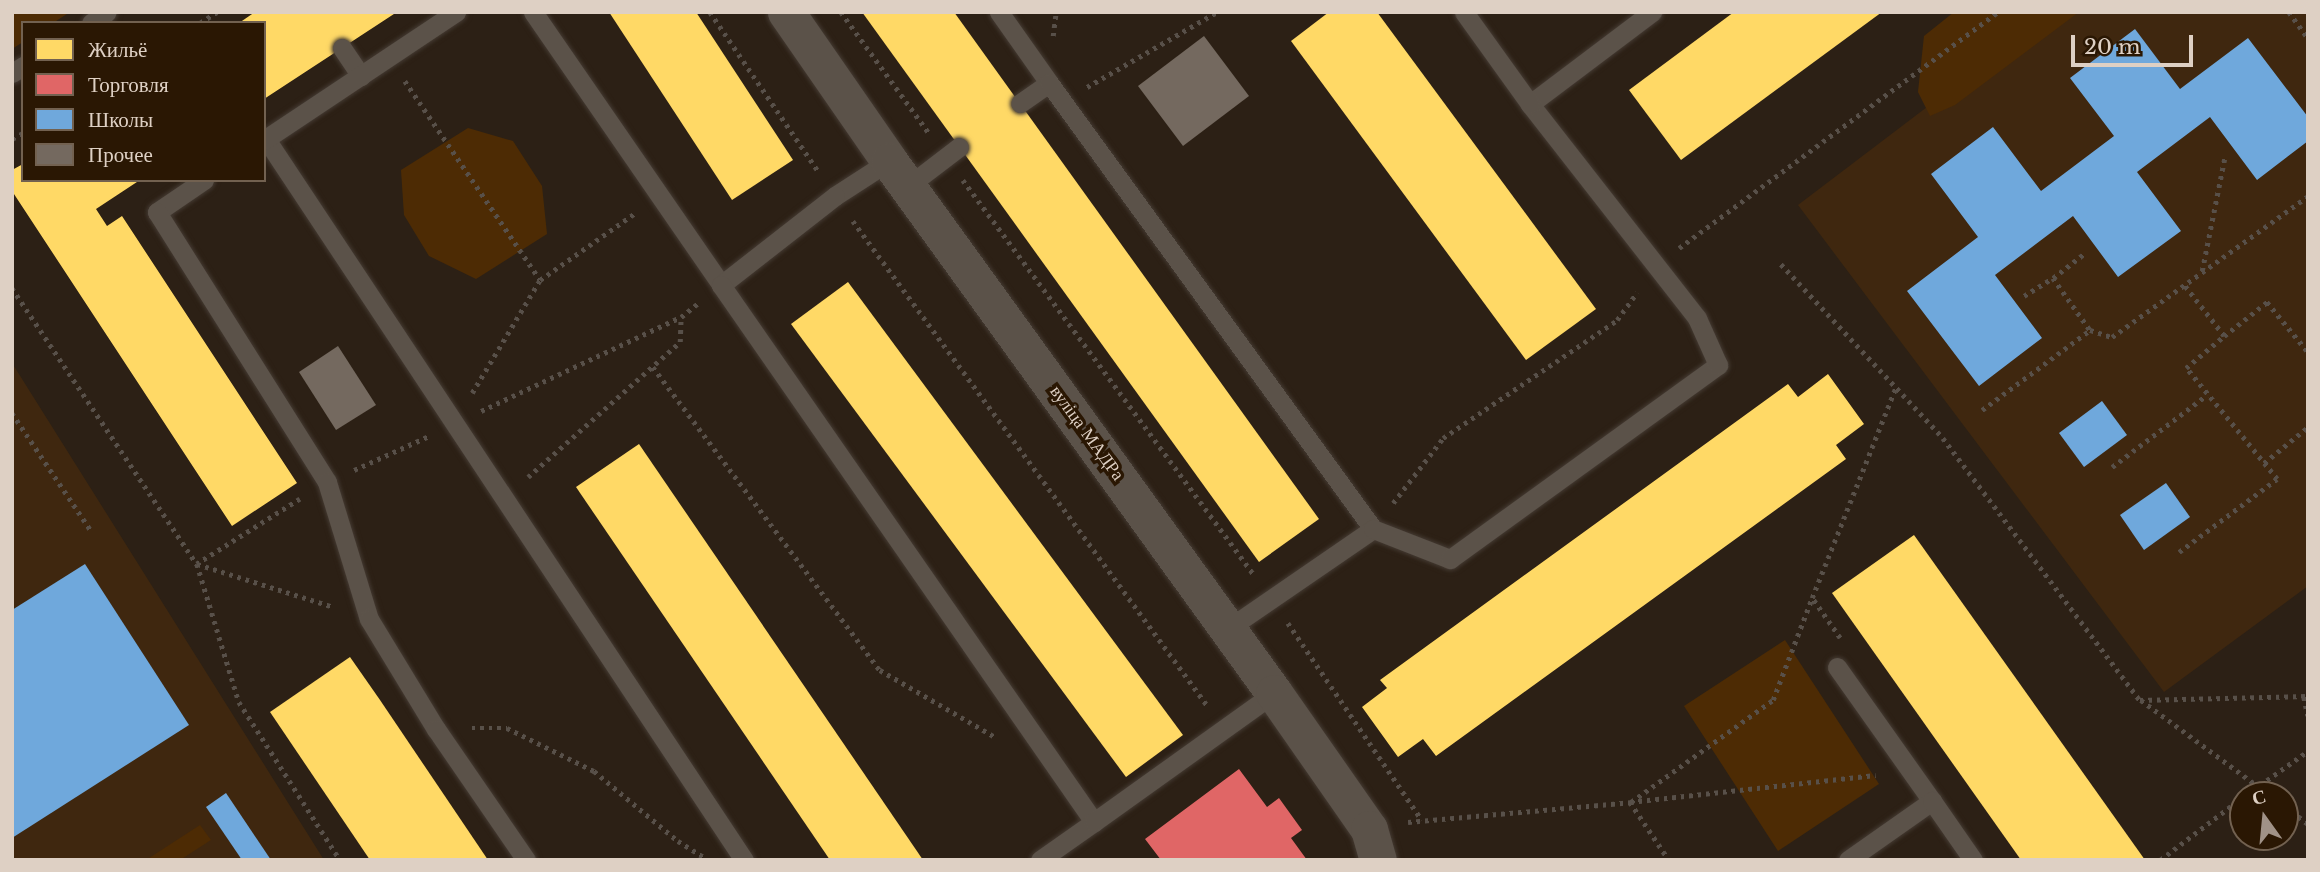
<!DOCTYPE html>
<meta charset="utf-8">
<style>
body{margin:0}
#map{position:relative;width:2320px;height:872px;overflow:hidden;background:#2c2015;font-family:"Libre Baskerville",serif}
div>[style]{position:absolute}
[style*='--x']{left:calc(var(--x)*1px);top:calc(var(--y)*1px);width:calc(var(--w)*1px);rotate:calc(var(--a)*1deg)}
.built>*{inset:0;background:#3f270f}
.green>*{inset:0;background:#4d2b04}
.homes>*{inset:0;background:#ffd966}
.shops>*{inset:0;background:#e06666}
.schools>*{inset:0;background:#6fa8dc}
.building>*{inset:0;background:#74695f}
.path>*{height:4.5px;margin-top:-2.25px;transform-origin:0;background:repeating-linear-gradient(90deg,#585049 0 3.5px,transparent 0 8.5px)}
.roads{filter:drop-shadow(0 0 2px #443a32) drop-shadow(0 0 2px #443a32)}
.lane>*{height:19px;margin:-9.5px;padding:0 9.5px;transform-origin:9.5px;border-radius:9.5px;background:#5b5249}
.street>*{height:37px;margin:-18.5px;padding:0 18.5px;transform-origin:18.5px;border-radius:18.5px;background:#5b5249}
span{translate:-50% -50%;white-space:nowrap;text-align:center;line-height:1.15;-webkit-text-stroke:7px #2a1703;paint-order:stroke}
.street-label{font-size:18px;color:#ded0c4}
.frame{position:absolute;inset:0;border:14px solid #ded0c4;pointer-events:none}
.legend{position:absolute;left:21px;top:21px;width:245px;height:161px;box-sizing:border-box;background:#2a1703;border:2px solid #726150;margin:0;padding:9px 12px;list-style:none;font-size:21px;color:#ded0c4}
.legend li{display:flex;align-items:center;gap:14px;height:35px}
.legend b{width:35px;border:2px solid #726150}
.north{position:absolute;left:2229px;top:781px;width:70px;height:70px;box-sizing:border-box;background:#2a1703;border:2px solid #726150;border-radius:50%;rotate:345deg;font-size:19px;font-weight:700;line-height:28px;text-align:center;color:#ded0c4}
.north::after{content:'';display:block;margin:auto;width:24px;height:32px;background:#a09287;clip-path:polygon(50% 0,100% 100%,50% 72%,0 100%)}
.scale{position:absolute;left:2071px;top:35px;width:122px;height:32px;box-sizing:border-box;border:4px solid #ded0c4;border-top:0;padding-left:9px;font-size:21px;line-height:24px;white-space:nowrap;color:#ded0c4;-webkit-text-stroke:5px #2a1703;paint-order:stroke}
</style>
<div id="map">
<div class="built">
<div style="clip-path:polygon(2052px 12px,2308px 12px,2308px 586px,2164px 692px,1798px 205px)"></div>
<div style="clip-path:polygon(12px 363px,324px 860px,12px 860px)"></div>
</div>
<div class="green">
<div style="clip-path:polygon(12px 12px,70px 12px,53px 23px,23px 23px,23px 42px,12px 49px)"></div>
<div style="clip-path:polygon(1954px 12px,2079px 12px,1955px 105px,1930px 116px,1918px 92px,1924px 36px)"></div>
<div style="clip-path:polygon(468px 128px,513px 141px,542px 186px,547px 234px,476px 279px,429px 256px,404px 215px,401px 170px)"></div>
<div style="clip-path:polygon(1785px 640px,1879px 784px,1778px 851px,1684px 706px)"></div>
<div style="clip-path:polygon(200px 825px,211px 840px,180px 860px,146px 860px)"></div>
</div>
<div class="homes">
<div style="clip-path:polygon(255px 12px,397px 12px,264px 99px,264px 23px,239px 23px)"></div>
<div style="clip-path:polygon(609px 12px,696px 12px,793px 160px,732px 200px)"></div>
<div style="clip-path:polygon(862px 12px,954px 12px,1319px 519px,1259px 562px)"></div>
<div style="clip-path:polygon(1329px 12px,1377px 12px,1596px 309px,1526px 360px,1291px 41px)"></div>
<div style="clip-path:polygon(1734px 12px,1882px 12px,1681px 160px,1629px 90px)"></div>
<div style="clip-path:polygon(23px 164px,23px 180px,140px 180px,96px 209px,107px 226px,122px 216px,297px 483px,232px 526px,12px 191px,12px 170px)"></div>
<div style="clip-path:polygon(848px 282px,1183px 735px,1126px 777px,791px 324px)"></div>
<div style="clip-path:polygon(1828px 374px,1864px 424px,1836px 445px,1846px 459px,1436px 756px,1423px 739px,1398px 757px,1362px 707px,1387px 688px,1380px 680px,1788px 384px,1798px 397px)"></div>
<div style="clip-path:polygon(639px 444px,923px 860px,830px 860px,576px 487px)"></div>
<div style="clip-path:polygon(1914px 535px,2145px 860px,2021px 860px,1832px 593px)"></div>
<div style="clip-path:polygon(350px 657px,380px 700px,488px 860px,370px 860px,270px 712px)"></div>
</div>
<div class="shops">
<div style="clip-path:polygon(1239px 769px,1267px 807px,1279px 798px,1302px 830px,1291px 838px,1307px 860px,1161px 860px,1145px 839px)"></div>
</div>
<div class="schools">
<div style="clip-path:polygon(2135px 29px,2180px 89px,2248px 38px,2308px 117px,2308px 141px,2257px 180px,2210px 117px,2137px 172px,2181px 231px,2118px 277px,2073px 216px,1995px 275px,2042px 338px,1979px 386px,1907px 291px,1978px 237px,1931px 174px,1993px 127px,2041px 191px,2114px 136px,2070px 78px)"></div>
<div style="clip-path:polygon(2102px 401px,2127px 435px,2084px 467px,2059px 433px)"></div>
<div style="clip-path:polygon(2166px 483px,2190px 517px,2144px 550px,2120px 515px)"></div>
<div style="clip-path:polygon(85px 564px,189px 725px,12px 838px,12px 610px)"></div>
<div style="clip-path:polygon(226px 793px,271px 860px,242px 860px,206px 807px)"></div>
</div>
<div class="building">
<div style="clip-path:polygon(1204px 36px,1249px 96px,1183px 146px,1138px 86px)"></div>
<div style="clip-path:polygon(338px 346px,376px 405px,336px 430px,299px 372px)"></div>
</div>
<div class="path">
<div style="--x:710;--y:12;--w:192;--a:55.8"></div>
<div style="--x:841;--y:12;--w:150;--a:54"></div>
<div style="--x:2289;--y:12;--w:32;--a:54"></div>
<div style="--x:200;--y:23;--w:20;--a:-33"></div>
<div style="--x:1053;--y:36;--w:24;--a:-83"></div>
<div style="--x:405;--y:81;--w:240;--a:55.8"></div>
<div style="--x:1087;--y:87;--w:150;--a:-30"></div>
<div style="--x:12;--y:139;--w:13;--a:-29"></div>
<div style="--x:963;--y:180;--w:492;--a:53.6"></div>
<div style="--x:853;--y:221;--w:600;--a:53.82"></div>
<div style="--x:1679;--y:248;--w:397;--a:-36.5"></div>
<div style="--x:1781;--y:264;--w:238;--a:47"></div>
<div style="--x:1943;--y:438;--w:328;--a:53.1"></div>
<div style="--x:2140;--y:700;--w:168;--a:-1.4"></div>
<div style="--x:2202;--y:271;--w:117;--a:-78.7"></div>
<div style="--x:2053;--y:278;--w:41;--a:-38"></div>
<div style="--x:12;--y:288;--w:332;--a:56.2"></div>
<div style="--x:197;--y:564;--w:143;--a:17.5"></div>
<div style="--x:2024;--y:296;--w:34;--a:-32"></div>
<div style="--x:2053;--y:278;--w:64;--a:54.6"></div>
<div style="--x:2224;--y:336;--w:55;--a:-38.3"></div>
<div style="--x:2267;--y:302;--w:65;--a:50.6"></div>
<div style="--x:653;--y:367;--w:379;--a:53.2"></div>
<div style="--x:880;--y:670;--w:135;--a:30.2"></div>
<div style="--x:472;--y:393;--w:132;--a:-59"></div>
<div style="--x:540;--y:280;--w:115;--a:-35.1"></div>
<div style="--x:1982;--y:410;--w:134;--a:-36.5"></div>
<div style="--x:2090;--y:330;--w:23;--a:18"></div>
<div style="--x:2112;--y:337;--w:241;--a:-35.7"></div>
<div style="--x:481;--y:411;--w:221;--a:-25.2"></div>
<div style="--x:681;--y:317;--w:22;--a:-39"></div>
<div style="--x:12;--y:413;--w:140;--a:56.1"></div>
<div style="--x:2264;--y:463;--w:57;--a:-39.3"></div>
<div style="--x:2112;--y:467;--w:119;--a:-37.2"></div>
<div style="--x:354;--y:470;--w:82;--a:-24.4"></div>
<div style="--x:528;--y:477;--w:203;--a:-41.6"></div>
<div style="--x:680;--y:342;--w:25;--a:-88"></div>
<div style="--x:300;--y:499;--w:122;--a:147.7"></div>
<div style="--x:197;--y:564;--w:144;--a:73.1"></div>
<div style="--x:239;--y:702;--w:188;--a:57.4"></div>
<div style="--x:1393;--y:503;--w:82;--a:-52.4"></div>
<div style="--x:1443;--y:438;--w:210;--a:-34.1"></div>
<div style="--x:1617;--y:320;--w:34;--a:-54"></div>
<div style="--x:2179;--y:552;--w:122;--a:-36.7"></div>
<div style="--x:2277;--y:479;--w:144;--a:-129.3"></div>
<div style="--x:2186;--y:368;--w:50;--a:-40.1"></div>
<div style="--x:2224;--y:336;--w:65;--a:-128.1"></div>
<div style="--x:1288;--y:623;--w:238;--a:55.8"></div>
<div style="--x:1840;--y:638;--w:49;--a:-125"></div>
<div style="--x:1812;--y:598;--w:227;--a:-68.3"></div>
<div style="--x:2304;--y:697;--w:19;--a:78"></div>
<div style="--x:2141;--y:700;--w:160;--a:36.4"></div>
<div style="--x:472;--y:728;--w:35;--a:0"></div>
<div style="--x:507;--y:728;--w:97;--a:26.3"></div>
<div style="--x:594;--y:771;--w:109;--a:39.8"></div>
<div style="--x:678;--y:841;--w:31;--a:32"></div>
<div style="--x:2246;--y:795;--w:76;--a:-35.4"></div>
<div style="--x:1630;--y:802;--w:247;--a:-6.3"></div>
<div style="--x:1631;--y:802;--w:175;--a:-35.7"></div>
<div style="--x:1773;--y:700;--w:109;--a:-69.1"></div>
<div style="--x:2285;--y:806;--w:29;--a:38"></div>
<div style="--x:1408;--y:822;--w:223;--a:-5.1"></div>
<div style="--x:1630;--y:802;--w:70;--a:56.1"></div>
<div style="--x:2160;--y:860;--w:104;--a:-37.2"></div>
</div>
<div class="roads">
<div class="lane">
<div style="--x:533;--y:12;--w:331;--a:55.4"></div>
<div style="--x:999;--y:12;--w:87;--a:54.8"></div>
<div style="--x:1049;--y:83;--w:35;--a:145"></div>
<div style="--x:91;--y:23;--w:19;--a:-35"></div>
<div style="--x:342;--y:48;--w:34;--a:56"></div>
<div style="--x:12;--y:73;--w:13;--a:-32"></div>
<div style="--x:1049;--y:83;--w:551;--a:54"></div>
<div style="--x:1530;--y:104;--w:153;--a:-37"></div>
<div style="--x:266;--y:139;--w:865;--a:56.46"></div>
<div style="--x:264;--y:140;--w:231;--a:-33.7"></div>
<div style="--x:889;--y:161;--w:64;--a:147.1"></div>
<div style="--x:835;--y:196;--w:145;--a:142"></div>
<div style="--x:721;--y:285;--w:654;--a:55.22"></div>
<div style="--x:1094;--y:822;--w:66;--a:144.9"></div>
<div style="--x:204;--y:180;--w:57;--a:145.8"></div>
<div style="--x:157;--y:212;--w:319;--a:57.8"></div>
<div style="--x:327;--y:482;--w:143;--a:73"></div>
<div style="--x:369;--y:619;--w:129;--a:58.7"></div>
<div style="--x:436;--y:729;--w:159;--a:55.5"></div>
<div style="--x:908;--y:186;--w:64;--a:-37.4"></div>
<div style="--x:1229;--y:628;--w:175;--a:-34.5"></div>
<div style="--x:1373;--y:529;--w:83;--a:21.3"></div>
<div style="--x:1450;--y:559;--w:331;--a:-35.9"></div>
<div style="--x:1718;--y:365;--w:51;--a:-114.1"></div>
<div style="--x:1697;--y:318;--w:271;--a:-128"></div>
<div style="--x:1530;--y:104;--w:113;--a:-125.7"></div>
<div style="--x:1837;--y:667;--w:164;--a:54.7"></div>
<div style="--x:1094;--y:822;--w:221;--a:-35.6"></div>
<div style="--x:1848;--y:860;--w:103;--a:-35.1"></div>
<div style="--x:1932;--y:801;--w:72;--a:55.2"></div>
</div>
<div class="street">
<div style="--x:786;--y:12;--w:181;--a:55.3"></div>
<div style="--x:889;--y:161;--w:657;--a:54.11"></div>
<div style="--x:1274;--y:693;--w:166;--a:55.1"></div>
<div style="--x:1369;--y:829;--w:32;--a:74"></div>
</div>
</div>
<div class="street-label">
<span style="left:1087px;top:433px;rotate:54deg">вуліца МАДРа</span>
</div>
<div class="frame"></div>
<ul class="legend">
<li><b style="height:19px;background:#ffd966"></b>Жильё</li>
<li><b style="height:19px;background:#e06666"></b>Торговля</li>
<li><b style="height:19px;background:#6fa8dc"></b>Школы</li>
<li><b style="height:19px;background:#74695f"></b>Прочее</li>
</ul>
<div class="north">С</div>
<div class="scale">20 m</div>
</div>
